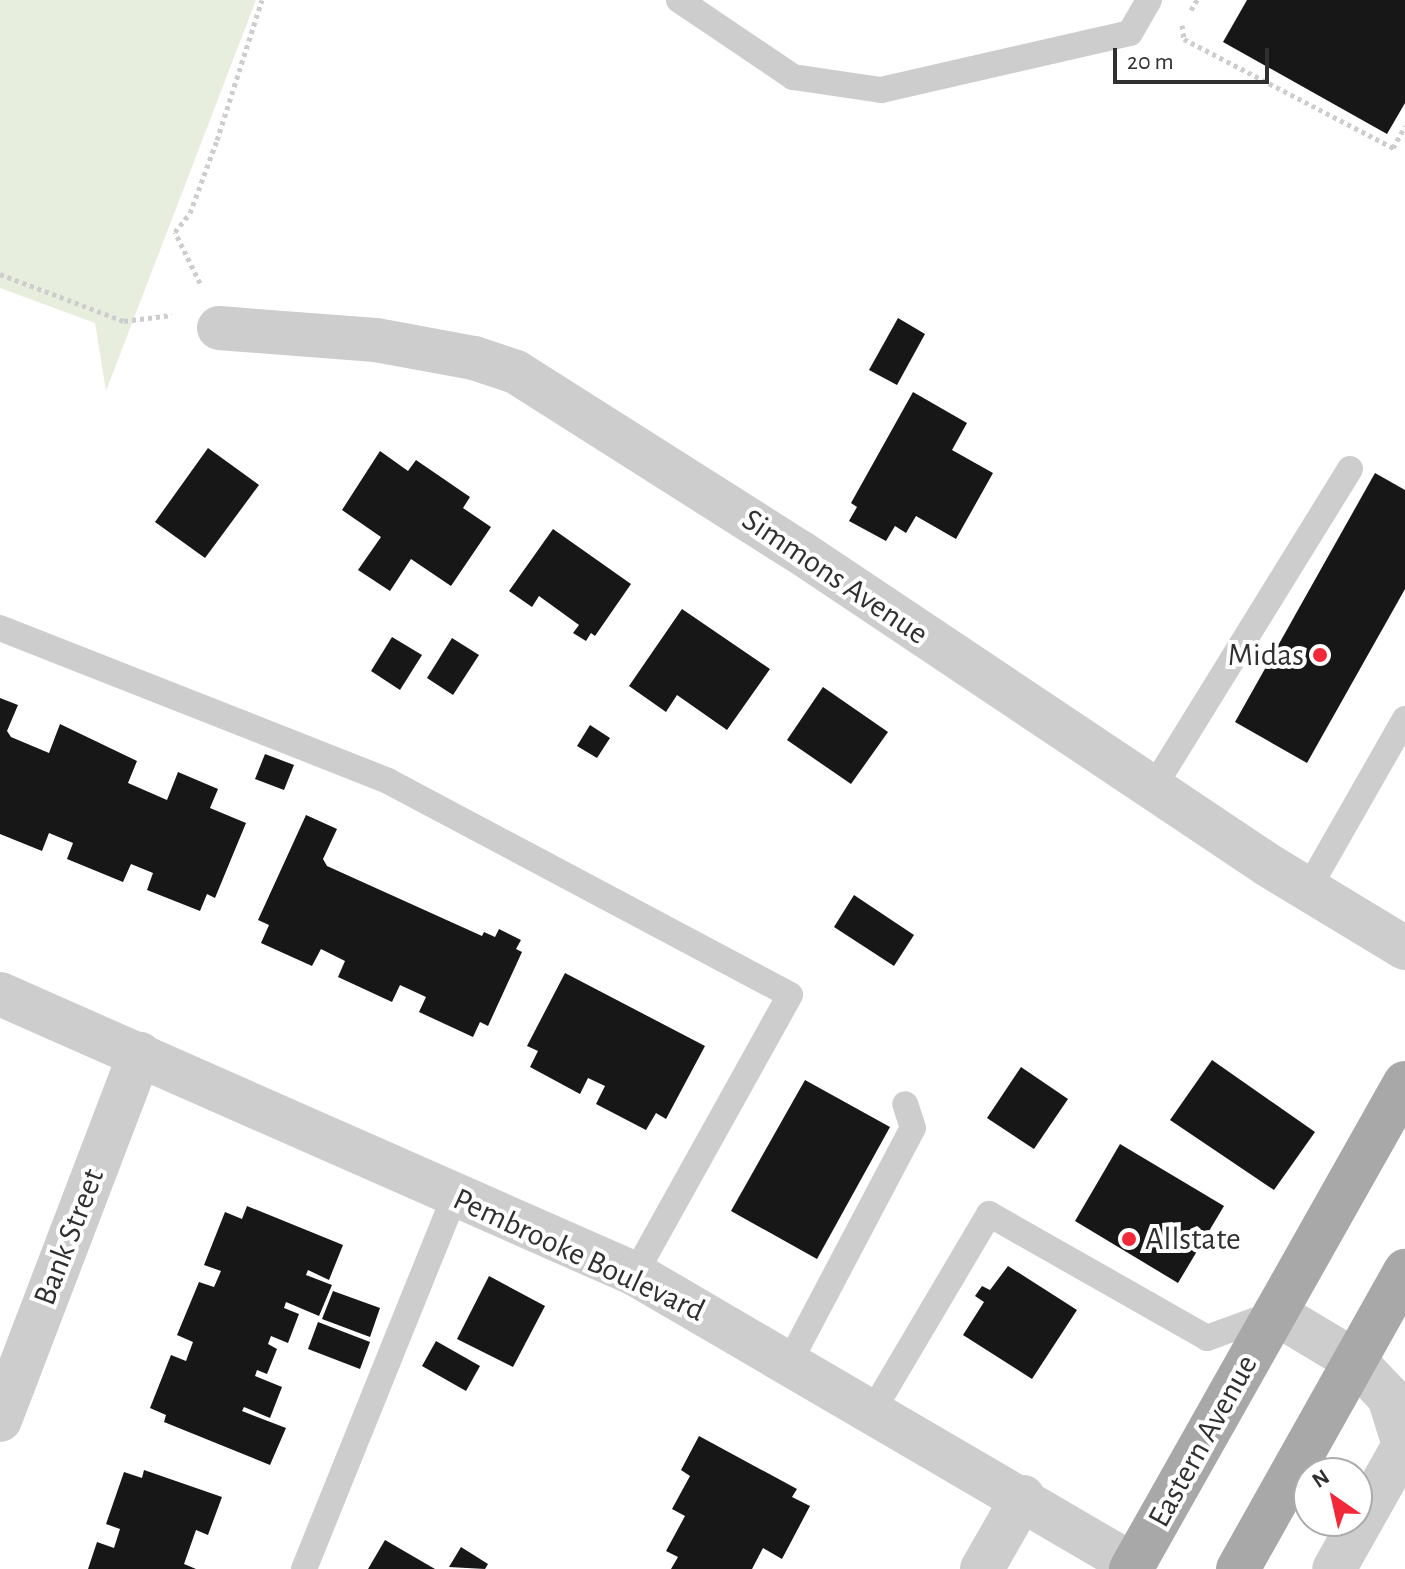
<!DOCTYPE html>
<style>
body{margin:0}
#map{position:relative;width:1405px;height:1569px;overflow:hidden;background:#fff;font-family:"Alegreya Sans",sans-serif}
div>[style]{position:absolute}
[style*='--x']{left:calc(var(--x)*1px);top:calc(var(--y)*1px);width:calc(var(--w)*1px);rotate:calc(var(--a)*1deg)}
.green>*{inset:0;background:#e7eede}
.building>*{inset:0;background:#171717}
.path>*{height:5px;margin-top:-2.5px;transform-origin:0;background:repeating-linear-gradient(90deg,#cdcdcd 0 4px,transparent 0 8px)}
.lane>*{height:26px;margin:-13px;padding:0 13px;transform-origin:13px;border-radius:13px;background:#cdcdcd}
.street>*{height:44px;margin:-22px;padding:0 22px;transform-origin:22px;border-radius:22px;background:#cdcdcd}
.primary>*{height:44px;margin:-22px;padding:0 22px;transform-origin:22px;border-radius:22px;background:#a8a8a8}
.dots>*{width:22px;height:22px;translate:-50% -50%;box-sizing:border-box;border:4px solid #fff;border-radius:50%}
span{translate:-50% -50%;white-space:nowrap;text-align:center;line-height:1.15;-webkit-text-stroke:8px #fff;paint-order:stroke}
.street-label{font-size:32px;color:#303030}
.poi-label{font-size:32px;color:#303030}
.right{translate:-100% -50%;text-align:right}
.left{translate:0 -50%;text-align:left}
.north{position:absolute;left:1293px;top:1457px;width:80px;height:80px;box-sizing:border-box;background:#fff;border:2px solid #acacac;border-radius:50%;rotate:326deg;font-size:22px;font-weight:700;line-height:32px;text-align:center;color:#303030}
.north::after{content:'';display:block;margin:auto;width:28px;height:36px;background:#f12939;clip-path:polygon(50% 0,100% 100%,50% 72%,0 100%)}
.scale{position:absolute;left:1113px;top:48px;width:156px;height:36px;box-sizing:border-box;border:4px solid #303030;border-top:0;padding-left:10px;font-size:24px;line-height:28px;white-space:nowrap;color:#303030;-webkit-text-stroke:6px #fff;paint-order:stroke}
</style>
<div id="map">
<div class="green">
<div style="clip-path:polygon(0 0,256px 0,106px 391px,95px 323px,0 288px)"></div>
</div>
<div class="building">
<div style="clip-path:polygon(1247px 0,1405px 0,1405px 103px,1387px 134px,1223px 42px)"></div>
<div style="clip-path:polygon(898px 318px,925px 334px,897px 385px,869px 370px)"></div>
<div style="clip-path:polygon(913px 392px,967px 423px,952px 450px,993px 473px,956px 539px,916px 516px,906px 533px,895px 526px,886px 541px,849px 521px,857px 507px,851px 503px)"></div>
<div style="clip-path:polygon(208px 448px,259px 485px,205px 558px,155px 522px)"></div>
<div style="clip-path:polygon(380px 451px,408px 471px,416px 460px,470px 497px,463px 508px,491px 527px,451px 586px,411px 559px,390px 591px,358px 570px,381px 537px,342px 510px)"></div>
<div style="clip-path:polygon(1375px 473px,1405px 490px,1405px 589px,1307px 763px,1235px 722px)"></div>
<div style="clip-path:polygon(553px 529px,631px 584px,595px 636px,591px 633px,586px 641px,573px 633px,579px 625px,539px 596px,532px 607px,509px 591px)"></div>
<div style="clip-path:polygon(682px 609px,770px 669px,727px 730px,677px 695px,666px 712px,629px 686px)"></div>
<div style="clip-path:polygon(392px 637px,422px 655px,400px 690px,371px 671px)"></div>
<div style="clip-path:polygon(452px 638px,479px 655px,453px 695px,427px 678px)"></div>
<div style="clip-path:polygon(823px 687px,888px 732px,851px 784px,787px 740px)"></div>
<div style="clip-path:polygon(0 698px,18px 705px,7px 731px,11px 737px,49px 753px,60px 724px,137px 761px,128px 783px,167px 800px,178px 772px,218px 789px,210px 808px,246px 823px,215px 898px,207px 894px,200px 911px,147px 890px,153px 873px,131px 864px,123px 882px,67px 859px,73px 843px,49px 833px,42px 851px,0 834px)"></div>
<div style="clip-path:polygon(590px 725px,610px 738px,597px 758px,577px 746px)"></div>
<div style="clip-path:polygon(265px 754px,294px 765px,284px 790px,255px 779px)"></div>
<div style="clip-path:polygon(306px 815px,337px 829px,323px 859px,327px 866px,482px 936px,484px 932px,495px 937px,499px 929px,521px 940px,516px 949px,522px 952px,488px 1026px,480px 1022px,473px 1037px,419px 1012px,426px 997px,400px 985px,392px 1002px,338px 977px,345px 961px,321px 949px,312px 966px,261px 943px,269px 925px,258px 920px)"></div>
<div style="clip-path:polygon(854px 895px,914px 935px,894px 966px,834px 927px)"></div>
<div style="clip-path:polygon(565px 973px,705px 1046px,666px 1119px,656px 1113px,646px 1130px,596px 1104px,605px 1086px,588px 1078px,580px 1094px,530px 1067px,538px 1051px,527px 1046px)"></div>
<div style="clip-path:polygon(1212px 1060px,1315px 1132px,1274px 1190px,1170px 1120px)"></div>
<div style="clip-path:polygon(1021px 1067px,1068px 1099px,1034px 1149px,987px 1118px)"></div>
<div style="clip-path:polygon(805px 1080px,890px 1127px,817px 1259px,731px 1211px)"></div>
<div style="clip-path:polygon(1120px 1144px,1224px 1206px,1178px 1283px,1075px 1221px)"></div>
<div style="clip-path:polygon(247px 1206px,343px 1245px,329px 1280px,308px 1270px,306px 1275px,332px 1285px,319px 1316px,286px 1302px,284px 1308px,299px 1314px,288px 1343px,271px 1336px,268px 1344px,277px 1349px,267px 1374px,257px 1370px,255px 1376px,282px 1387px,270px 1418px,244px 1407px,242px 1411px,286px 1428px,270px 1465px,164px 1422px,166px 1415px,150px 1408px,171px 1355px,186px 1361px,193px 1342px,177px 1335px,199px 1282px,214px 1287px,221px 1271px,204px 1265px,225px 1212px,242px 1219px)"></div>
<div style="clip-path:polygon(1008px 1266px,1077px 1310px,1032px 1379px,963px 1335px,984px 1302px,975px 1296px,982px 1286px,990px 1290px)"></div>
<div style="clip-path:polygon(489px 1276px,545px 1306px,513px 1367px,457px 1339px)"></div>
<div style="clip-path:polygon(333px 1291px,380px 1308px,370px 1337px,322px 1319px)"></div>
<div style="clip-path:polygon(318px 1322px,370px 1342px,360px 1369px,308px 1349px)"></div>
<div style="clip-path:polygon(436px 1341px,480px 1366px,466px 1391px,422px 1366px)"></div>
<div style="clip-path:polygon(699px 1436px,797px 1489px,792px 1497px,810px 1506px,782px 1559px,763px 1548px,752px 1569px,671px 1569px,678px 1557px,666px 1551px,685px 1516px,672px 1509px,690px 1476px,681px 1470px)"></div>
<div style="clip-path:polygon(144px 1470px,222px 1497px,208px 1535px,196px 1530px,184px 1564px,196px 1569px,88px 1569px,97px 1542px,114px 1548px,120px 1529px,106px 1524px,124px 1472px,142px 1478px)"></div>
<div style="clip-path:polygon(385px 1540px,435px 1569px,368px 1569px)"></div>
<div style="clip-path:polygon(461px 1547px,488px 1564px,485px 1569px,449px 1567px)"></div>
</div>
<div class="path">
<div style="--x:1191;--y:10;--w:12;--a:-59"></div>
<div style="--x:1182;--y:25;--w:14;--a:82"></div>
<div style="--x:1184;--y:39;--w:236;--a:27.5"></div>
<div style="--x:1393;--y:148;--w:25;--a:-61"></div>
<div style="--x:0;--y:274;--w:133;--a:20.8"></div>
<div style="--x:124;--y:321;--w:48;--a:-7.1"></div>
<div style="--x:200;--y:283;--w:57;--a:-116.1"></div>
<div style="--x:175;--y:232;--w:24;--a:-52"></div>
<div style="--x:190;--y:213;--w:78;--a:-69.7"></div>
<div style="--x:217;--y:140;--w:147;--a:-72.2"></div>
</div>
<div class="lane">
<div style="--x:679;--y:0;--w:138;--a:34"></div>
<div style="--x:793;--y:77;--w:89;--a:8.4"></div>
<div style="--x:881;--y:90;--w:255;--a:-12.9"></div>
<div style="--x:1130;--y:33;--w:38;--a:-60"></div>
<div style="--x:0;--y:628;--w:417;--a:21.5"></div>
<div style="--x:388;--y:781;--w:455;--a:28"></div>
<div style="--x:790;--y:995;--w:319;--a:119.1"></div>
<div style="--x:1153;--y:788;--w:375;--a:-58.3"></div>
<div style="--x:1308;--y:889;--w:196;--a:-60.3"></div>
<div style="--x:790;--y:1361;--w:263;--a:-62.2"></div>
<div style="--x:913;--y:1128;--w:25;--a:-108"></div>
<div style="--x:872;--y:1412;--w:230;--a:-59.4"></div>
<div style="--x:989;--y:1214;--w:251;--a:29.6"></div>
<div style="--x:1207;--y:1338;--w:72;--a:-20.2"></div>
<div style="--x:304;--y:1569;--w:402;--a:-68"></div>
</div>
<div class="street">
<div style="--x:219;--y:328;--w:157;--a:4.4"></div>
<div style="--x:376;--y:340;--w:100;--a:10.4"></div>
<div style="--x:474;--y:358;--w:44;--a:18.4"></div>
<div style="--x:516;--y:372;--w:336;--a:32.4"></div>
<div style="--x:800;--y:552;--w:563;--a:33.77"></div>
<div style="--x:1268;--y:865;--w:160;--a:31.2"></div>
<div style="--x:0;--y:994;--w:694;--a:23.79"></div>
<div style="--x:635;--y:1274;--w:577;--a:30.3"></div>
<div style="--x:1275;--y:1313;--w:93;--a:31"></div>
<div style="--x:1355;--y:1361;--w:50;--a:46.6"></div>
<div style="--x:1389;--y:1397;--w:50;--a:72.6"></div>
<div style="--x:1404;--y:1445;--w:142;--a:119.4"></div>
<div style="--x:0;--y:1420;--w:392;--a:-69.1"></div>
<div style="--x:982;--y:1569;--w:83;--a:-60.3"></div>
</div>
<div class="primary">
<div style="--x:1131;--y:1569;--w:558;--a:-60.59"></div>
<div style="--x:1238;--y:1569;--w:342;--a:-60.7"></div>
</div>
<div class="dots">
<div style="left:1320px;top:655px;background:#f12939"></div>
<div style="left:1129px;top:1239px;background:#f12939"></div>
</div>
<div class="street-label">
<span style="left:835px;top:577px;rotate:34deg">Simmons Avenue</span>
<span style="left:69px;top:1237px;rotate:-69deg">Bank Street</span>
<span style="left:579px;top:1255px;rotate:25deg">Pembrooke Boulevard</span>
<span style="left:1203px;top:1441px;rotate:-61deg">Eastern Avenue</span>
</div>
<div class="poi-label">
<span class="right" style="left:1304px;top:655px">Midas</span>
<span class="left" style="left:1145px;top:1239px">Allstate</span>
</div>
<div class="north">N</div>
<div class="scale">20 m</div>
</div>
